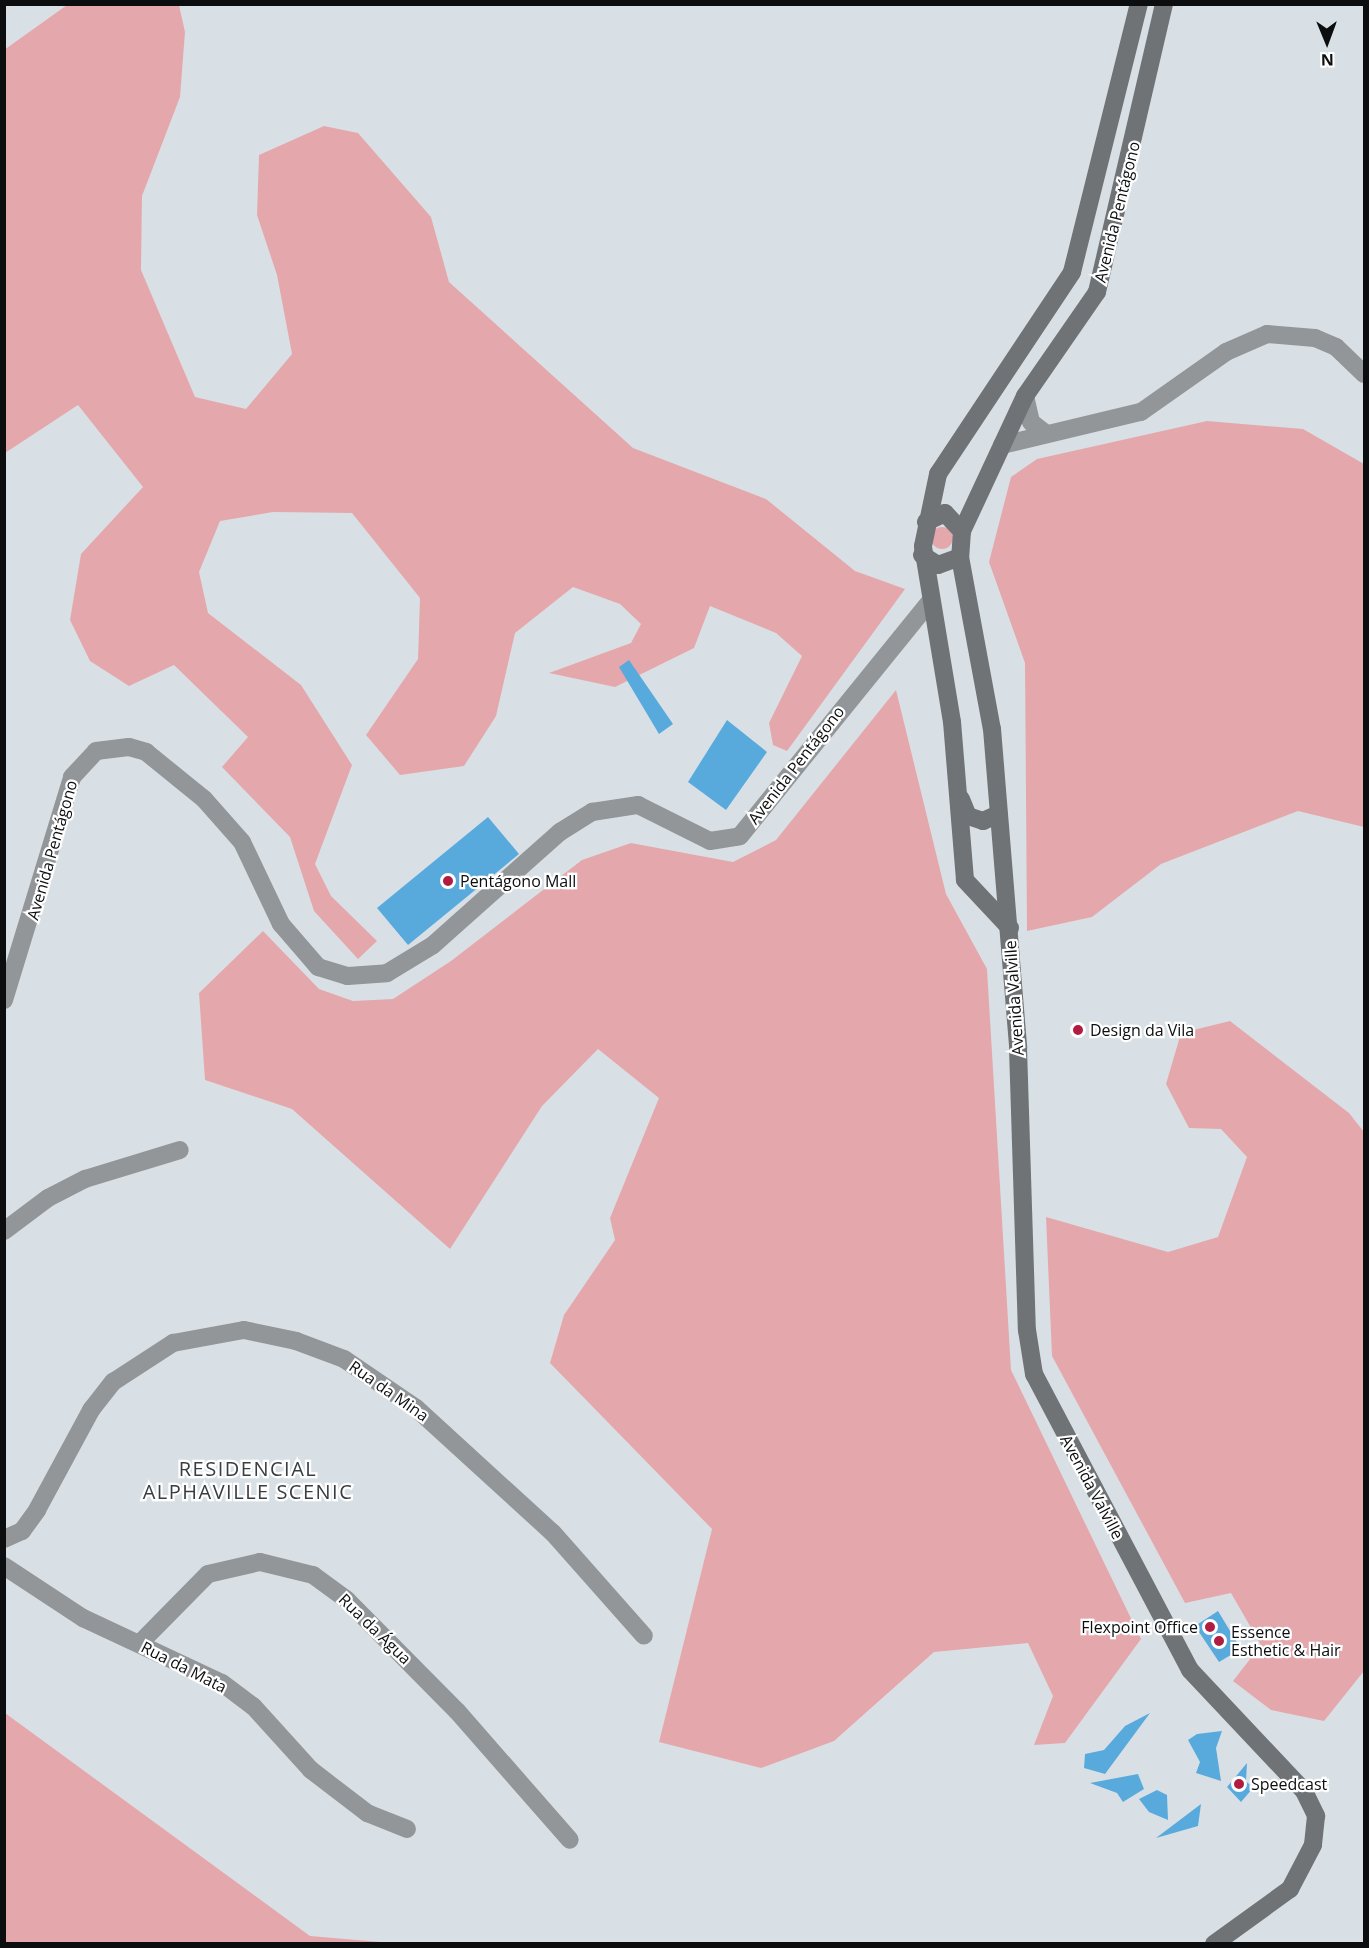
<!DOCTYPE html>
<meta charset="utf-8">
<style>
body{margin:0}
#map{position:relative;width:1369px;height:1948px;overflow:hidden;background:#d9e0e5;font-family:"Open Sans",sans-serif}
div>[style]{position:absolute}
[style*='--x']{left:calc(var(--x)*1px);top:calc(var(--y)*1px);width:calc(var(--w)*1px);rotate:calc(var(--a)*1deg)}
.green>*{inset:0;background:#e4a8ac}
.round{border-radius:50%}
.building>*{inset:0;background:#58aadd}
.street>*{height:18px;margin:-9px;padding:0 9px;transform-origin:9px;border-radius:9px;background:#939698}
.secondary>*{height:18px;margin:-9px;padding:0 9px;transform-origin:9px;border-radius:9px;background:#6f7376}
.dots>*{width:16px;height:16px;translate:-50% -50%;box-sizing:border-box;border:3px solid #fff;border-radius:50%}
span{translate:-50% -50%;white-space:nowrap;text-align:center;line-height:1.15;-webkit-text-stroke:4.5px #fff;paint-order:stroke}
.street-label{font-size:16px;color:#0b0d0f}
.poi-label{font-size:16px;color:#0b0d0f}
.left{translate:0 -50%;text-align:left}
.right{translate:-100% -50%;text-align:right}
.quarter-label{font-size:20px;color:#383d41;letter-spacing:1.5px}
.frame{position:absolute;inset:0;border:6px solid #0b0d0f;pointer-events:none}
.north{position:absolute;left:1297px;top:12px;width:60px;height:60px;-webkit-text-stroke:4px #fff;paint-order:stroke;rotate:179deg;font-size:16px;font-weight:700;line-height:24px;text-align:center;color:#0b0d0f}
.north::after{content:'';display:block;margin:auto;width:21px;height:27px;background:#0b0d0f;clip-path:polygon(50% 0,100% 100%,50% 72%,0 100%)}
</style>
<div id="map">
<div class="green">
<div style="clip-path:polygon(67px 5px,179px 5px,185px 32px,180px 97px,142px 196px,141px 270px,195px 397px,246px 409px,292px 354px,277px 275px,257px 215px,259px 155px,324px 126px,358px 133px,431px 217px,449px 282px,633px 448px,766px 499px,855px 571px,905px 589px,787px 751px,773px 745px,769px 723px,802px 656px,776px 633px,710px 606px,694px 648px,615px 687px,549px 673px,631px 643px,641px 624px,620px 604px,573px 587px,515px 633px,496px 716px,464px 766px,400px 775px,366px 735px,418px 659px,420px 598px,352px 513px,273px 512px,220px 521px,199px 572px,208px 613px,301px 685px,352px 765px,315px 864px,331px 896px,377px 941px,358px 959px,314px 911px,290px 837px,222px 767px,248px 737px,174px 665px,129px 686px,90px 661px,70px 620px,81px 554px,143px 487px,78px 405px,5px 453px,4px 50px)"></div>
<div style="clip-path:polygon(1207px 421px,1303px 429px,1364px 464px,1364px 827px,1298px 811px,1161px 864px,1092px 917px,1027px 931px,1025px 663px,989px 562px,1011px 477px,1037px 459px)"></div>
<div class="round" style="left:931px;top:527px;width:22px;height:22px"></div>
<div style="clip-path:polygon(896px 690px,946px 894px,987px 969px,1011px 1370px,1141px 1639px,1065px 1743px,1034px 1745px,1053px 1696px,1028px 1643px,934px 1652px,834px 1741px,761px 1768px,659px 1742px,712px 1529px,550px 1363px,564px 1315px,615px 1240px,610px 1218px,659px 1098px,598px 1049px,542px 1106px,450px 1249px,292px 1109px,205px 1080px,199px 993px,263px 931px,319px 989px,353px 1001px,393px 999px,451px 961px,582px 860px,631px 843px,733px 862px,776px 840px)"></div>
<div style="clip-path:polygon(1230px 1021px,1349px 1113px,1364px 1132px,1364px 1671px,1324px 1721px,1271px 1710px,1233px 1681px,1261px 1645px,1231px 1593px,1185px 1603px,1052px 1356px,1046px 1217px,1168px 1252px,1218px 1237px,1247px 1157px,1221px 1129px,1189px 1128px,1166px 1084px,1181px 1033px)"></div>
<div style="clip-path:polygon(5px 1713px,310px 1936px,392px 1943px,5px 1943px)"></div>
</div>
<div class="building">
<div style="clip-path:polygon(629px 660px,673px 724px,659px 734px,619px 667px)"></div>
<div style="clip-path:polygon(727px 720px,767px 752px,726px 810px,688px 782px)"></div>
<div style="clip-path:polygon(488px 817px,519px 854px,408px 945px,377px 908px)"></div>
<div style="clip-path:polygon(1218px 1611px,1241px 1649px,1219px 1662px,1195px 1626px)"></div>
<div style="clip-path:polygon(1150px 1713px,1105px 1774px,1084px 1768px,1085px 1754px,1104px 1750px,1125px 1726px)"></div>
<div style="clip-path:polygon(1222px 1731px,1216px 1748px,1221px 1781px,1196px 1773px,1200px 1762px,1188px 1740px,1197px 1734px)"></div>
<div style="clip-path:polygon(1247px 1763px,1246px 1781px,1253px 1788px,1241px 1802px,1227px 1787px)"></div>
<div style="clip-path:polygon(1138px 1774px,1144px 1789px,1123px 1802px,1117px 1793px,1090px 1783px)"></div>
<div style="clip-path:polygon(1157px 1790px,1167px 1795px,1168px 1820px,1149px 1812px,1139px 1799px)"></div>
<div style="clip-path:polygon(1201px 1804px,1198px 1826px,1156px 1838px)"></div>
</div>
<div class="street">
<div style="--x:1025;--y:396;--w:27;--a:77"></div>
<div style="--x:1031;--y:422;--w:18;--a:38"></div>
<div style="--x:1002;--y:445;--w:143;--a:-13.4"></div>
<div style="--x:1141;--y:412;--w:104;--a:-35.2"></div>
<div style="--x:1226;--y:352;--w:45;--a:-23.7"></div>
<div style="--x:1267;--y:334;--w:48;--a:4.8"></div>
<div style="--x:1315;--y:338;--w:23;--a:23"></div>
<div style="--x:1336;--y:347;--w:39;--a:44"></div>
<div style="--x:4;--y:1000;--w:233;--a:-73"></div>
<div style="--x:72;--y:777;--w:35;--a:-47"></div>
<div style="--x:96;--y:751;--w:33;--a:-7"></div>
<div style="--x:129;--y:747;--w:18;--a:16"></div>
<div style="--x:146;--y:752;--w:75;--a:39"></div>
<div style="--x:204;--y:799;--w:57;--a:48.5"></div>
<div style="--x:242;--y:842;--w:91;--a:64.6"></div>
<div style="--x:281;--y:924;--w:57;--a:49.3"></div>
<div style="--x:318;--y:967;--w:31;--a:17"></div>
<div style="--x:348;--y:976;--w:39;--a:-4"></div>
<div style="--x:387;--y:973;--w:54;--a:-31.3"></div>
<div style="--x:433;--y:945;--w:170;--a:-41.7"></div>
<div style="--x:560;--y:832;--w:38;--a:-32"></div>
<div style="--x:592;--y:812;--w:47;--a:-8.7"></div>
<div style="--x:638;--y:805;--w:80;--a:26.6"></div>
<div style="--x:710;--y:841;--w:30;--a:-9"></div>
<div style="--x:740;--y:836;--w:302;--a:-51"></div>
<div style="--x:4;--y:1231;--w:55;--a:-36.9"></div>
<div style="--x:48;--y:1198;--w:42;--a:-27.2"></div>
<div style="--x:85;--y:1179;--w:99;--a:-17"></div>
<div style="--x:4;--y:1539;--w:20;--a:-24"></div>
<div style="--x:22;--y:1531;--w:26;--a:-54"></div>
<div style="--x:37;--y:1510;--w:114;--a:-61.6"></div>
<div style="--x:91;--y:1410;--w:36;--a:-52"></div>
<div style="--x:113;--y:1382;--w:72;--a:-33"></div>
<div style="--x:173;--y:1343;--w:72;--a:-10.4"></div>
<div style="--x:244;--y:1330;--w:53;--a:11.9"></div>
<div style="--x:296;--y:1341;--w:51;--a:20.6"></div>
<div style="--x:344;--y:1359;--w:87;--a:34.2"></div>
<div style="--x:416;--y:1408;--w:185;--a:42.4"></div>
<div style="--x:553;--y:1533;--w:137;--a:48.5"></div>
<div style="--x:4;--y:1566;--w:95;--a:33.4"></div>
<div style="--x:83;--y:1618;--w:153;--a:25.1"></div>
<div style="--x:222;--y:1683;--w:39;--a:37"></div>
<div style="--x:253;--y:1706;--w:86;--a:47.8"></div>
<div style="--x:311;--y:1770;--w:71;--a:37.5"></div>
<div style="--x:367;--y:1813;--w:43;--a:21.8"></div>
<div style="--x:140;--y:1643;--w:97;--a:-45.4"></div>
<div style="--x:208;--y:1574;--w:53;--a:-13"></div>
<div style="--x:260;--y:1562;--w:55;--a:13.8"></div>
<div style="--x:313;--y:1575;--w:42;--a:36.3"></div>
<div style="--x:347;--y:1600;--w:156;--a:45.3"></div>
<div style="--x:457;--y:1711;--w:171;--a:48.8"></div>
</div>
<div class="secondary">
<div style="--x:1164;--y:4;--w:296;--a:103.1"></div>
<div style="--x:1097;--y:292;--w:126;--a:124.7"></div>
<div style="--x:1025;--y:396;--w:149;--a:115"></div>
<div style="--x:962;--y:531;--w:26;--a:94"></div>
<div style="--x:960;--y:557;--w:175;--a:79.5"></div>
<div style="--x:992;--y:729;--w:320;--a:85.3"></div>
<div style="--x:1018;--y:1048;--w:282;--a:88.2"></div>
<div style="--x:1027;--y:1330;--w:45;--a:81"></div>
<div style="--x:1034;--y:1374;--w:335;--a:62.2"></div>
<div style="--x:1190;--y:1670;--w:166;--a:46.7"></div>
<div style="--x:1304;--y:1791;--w:28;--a:64"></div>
<div style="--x:1316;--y:1816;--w:29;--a:96"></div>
<div style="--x:1313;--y:1845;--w:50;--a:117.6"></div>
<div style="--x:1290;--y:1889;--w:94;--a:144.1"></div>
<div style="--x:926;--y:522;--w:21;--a:-25"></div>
<div style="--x:945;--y:513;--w:25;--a:47"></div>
<div style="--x:922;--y:555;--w:19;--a:32"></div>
<div style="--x:938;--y:565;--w:23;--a:-20"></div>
<div style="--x:961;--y:799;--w:18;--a:68"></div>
<div style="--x:968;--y:816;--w:16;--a:18"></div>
<div style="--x:983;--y:821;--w:17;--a:-24"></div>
<div style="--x:1010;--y:928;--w:66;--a:-133.2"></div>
<div style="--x:965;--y:880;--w:159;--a:-94.7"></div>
<div style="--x:952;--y:722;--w:178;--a:-99.4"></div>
<div style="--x:923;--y:546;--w:74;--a:-78.2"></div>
<div style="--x:938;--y:474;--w:242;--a:-56.4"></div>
<div style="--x:1072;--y:272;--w:276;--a:-76"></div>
</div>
<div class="dots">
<div style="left:448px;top:881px;background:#b01d41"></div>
<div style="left:1078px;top:1030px;background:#b01d41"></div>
<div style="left:1210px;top:1627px;background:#b01d41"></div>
<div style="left:1219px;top:1641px;background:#b01d41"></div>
<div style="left:1239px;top:1784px;background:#b01d41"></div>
</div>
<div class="street-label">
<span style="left:1117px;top:212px;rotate:-76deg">Avenida Pentágono</span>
<span style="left:796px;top:765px;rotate:-52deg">Avenida Pentágono</span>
<span style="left:52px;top:850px;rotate:-74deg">Avenida Pentágono</span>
<span style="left:1014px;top:998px;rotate:-94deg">Avenida Valville</span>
<span style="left:389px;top:1391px;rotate:35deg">Rua da Mina</span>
<span style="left:1092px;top:1487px;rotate:62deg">Avenida Valville</span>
<span style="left:375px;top:1629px;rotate:44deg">Rua da Água</span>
<span style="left:184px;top:1667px;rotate:27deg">Rua da Mata</span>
</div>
<div class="poi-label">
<span class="left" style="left:460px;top:881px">Pentágono Mall</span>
<span class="left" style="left:1090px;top:1030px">Design da Vila</span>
<span class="right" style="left:1198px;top:1627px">Flexpoint Office</span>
<span class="left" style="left:1231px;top:1641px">Essence<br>Esthetic &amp; Hair</span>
<span class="left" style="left:1251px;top:1784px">Speedcast</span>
</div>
<div class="quarter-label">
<span style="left:248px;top:1480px">RESIDENCIAL<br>ALPHAVILLE SCENIC</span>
</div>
<div class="frame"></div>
<div class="north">N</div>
</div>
